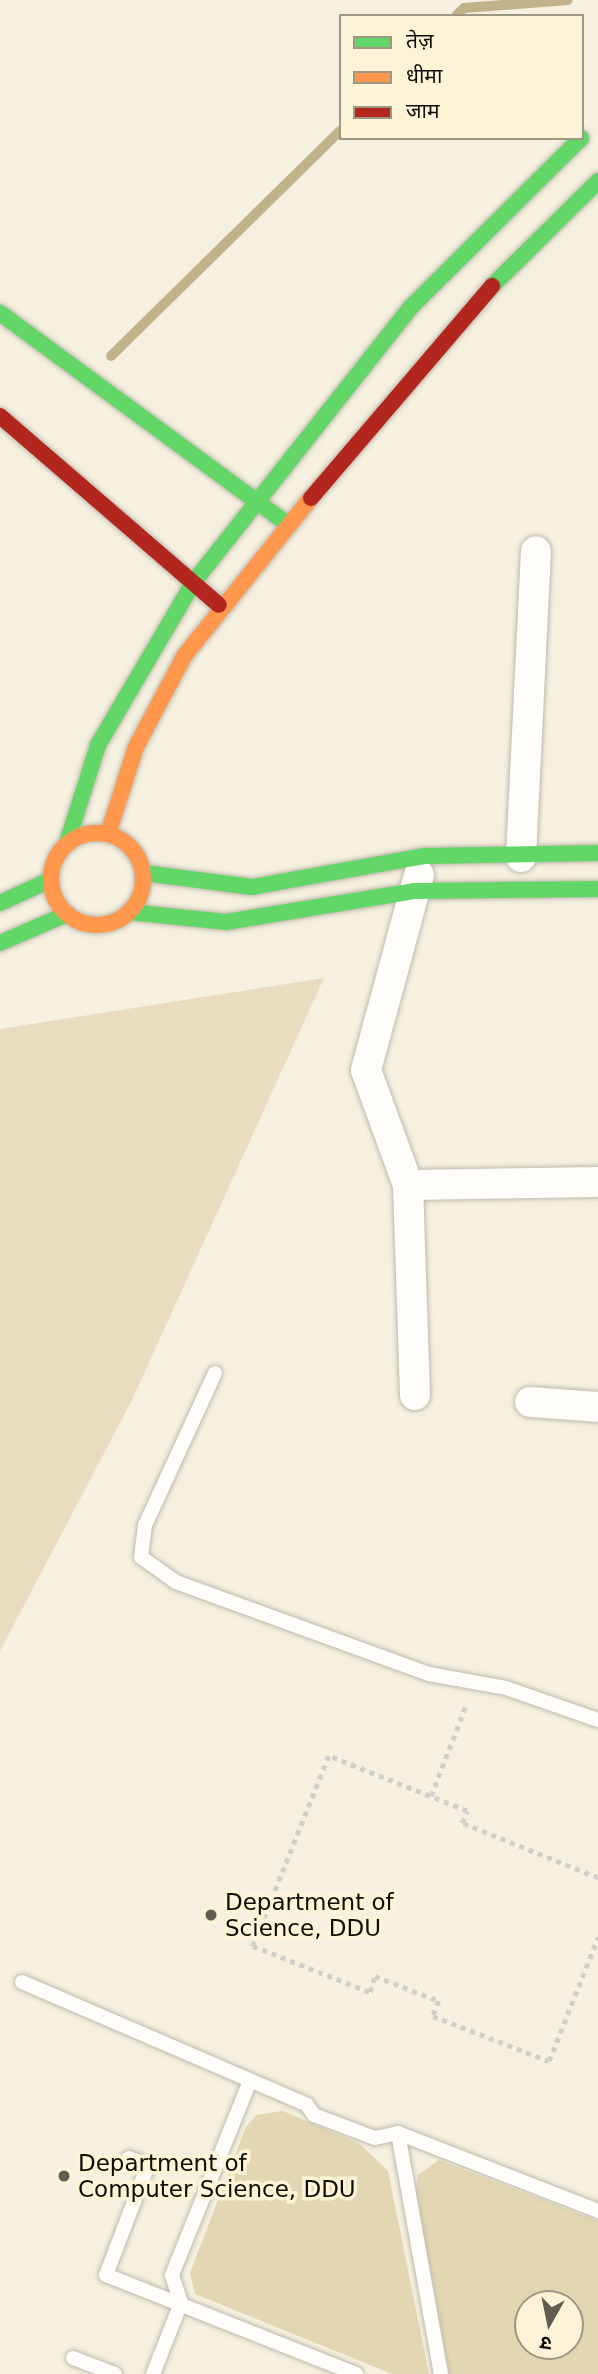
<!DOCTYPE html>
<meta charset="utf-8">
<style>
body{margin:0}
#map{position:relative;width:598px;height:2374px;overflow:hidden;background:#f5f0df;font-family:"DejaVu Sans","Noto Sans Devanagari",sans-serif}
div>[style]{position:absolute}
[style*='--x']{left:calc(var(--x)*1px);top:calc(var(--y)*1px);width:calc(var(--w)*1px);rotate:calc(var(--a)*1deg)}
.green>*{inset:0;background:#e8debf}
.forest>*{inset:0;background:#e3d7b3}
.stream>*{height:10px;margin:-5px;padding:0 5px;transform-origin:5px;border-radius:5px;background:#c0b28a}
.path>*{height:4.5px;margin-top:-2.25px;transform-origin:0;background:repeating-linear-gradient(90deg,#d0cfca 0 5px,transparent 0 10px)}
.roads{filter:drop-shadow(0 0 2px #bebaad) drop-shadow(0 0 2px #bebaad)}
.lane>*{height:14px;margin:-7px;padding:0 7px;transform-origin:7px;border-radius:7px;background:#fefdfa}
.street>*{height:30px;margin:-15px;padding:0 15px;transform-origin:15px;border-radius:15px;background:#fefdfa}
.fast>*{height:16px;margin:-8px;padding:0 8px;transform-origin:8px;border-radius:8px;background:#63d668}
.slow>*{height:16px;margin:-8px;padding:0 8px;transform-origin:8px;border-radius:8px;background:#ff974d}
.slow>.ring{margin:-8px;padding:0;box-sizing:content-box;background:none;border:16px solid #ff974d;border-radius:50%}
.jam>*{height:16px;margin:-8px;padding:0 8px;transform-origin:8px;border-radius:8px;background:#b3261e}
.dots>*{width:19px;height:19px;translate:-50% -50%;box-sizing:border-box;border:4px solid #fdf4d7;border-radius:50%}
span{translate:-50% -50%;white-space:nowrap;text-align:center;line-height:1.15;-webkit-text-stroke:7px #fdf4d7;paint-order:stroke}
.poi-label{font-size:23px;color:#0f0c04}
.left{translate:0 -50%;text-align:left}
.legend{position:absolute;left:339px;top:14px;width:245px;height:126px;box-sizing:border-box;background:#fdf4d7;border:2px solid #9e9783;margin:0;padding:9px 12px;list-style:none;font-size:21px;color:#0f0c04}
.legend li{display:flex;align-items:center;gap:14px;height:35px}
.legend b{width:35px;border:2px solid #9e9783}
.north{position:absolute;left:514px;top:2290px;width:70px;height:70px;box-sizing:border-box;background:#fdf4d7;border:2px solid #9e9783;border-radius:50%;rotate:189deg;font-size:19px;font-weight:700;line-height:28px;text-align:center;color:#0f0c04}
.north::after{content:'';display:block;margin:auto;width:24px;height:32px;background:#605c51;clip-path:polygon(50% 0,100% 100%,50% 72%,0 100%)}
</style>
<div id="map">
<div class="green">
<div style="clip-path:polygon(324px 978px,132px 1400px,0 1651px,0 1029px)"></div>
</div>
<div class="forest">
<div style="clip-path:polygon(283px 2111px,360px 2144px,388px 2171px,429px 2374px,392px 2374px,195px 2294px,190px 2273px,246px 2127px,256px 2115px)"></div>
<div style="clip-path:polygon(evenodd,439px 2160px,598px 2221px,598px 2374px,449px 2374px,416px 2190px,418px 2175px,439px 2160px,528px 2304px,570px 2304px,570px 2346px,528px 2346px,528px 2304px)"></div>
</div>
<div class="stream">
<div style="--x:456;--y:16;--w:11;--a:-45"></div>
<div style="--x:464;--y:8;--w:104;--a:-4.4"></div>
<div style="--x:111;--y:356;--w:322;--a:-44.5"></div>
</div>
<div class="path">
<div style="--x:431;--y:1796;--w:97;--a:-69"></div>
<div style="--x:598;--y:1878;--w:147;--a:-158"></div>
<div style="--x:462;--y:1823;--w:13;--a:-67"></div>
<div style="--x:467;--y:1811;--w:149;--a:-158.3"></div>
<div style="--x:329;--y:1756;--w:205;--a:111.8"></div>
<div style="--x:253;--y:1946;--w:126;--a:21.5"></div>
<div style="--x:370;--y:1992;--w:17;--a:-73"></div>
<div style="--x:375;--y:1976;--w:69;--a:21.3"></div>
<div style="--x:439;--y:2001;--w:16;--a:112"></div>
<div style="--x:433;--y:2016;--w:124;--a:21.2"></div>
<div style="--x:549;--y:2061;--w:133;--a:-68.4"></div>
</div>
<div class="roads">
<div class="lane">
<div style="--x:215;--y:1373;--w:167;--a:114.7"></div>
<div style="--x:145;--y:1525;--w:32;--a:97"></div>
<div style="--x:141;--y:1557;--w:43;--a:35.5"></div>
<div style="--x:176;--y:1582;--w:269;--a:20"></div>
<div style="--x:429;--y:1674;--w:78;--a:10.3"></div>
<div style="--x:506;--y:1688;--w:97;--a:19.2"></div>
<div style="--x:22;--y:1982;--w:310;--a:23.3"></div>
<div style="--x:307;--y:2105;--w:12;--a:55"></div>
<div style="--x:314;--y:2115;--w:65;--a:20.7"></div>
<div style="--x:375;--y:2138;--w:24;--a:-12"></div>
<div style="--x:398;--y:2133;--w:215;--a:21.3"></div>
<div style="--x:398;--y:2133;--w:245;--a:79.9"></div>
<div style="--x:129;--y:2158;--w:20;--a:20"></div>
<div style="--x:148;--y:2165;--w:118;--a:110.9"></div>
<div style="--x:106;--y:2275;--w:269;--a:21.6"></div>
<div style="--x:73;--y:2358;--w:45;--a:20.9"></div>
<div style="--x:153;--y:2374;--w:76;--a:-68.5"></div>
<div style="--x:181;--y:2303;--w:29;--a:-108"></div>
<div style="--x:172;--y:2275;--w:207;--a:-68.1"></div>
</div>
<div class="street">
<div style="--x:521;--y:857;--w:306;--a:-87.2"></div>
<div style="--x:408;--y:1185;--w:190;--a:-0.9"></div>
<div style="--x:415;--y:1395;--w:210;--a:-91.9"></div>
<div style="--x:408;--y:1185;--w:122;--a:-110.1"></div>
<div style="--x:366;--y:1070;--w:202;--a:-74.8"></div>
<div style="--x:530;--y:1402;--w:68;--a:4.2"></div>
</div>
<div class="fast">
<div style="--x:492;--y:286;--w:149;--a:-44.7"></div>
<div style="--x:0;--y:313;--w:351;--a:36.3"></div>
<div style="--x:67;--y:843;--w:103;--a:-72.4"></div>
<div style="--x:98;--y:745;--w:188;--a:-59.6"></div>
<div style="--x:193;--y:583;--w:350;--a:-51.7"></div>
<div style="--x:410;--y:308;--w:241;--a:-44.8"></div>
<div style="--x:144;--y:873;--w:109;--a:7.4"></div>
<div style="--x:252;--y:887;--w:176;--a:-10.2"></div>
<div style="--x:425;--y:856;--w:173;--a:-1"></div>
<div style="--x:0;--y:903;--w:55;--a:-24.7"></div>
<div style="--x:129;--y:912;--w:98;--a:5.9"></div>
<div style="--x:226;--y:922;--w:192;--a:-9.3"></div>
<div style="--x:415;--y:891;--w:183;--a:-0.6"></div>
<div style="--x:0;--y:943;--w:73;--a:-23.4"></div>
</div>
<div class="slow">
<div class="ring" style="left:51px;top:833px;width:76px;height:76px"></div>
<div style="--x:108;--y:834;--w:91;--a:-72.2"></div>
<div style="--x:136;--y:747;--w:104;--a:-62"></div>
<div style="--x:185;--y:655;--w:201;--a:-51.3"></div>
</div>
<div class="jam">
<div style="--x:0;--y:416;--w:289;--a:40.8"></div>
<div style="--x:311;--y:498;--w:279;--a:-49.5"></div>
</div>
</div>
<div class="dots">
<div style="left:211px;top:1915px;background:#605c51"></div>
<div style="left:64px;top:2176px;background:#605c51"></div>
</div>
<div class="poi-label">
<span class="left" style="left:225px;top:1915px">Department of<br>Science, DDU</span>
<span class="left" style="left:78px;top:2176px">Department of<br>Computer Science, DDU</span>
</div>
<ul class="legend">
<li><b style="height:9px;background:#63d668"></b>तेज़</li>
<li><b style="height:9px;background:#ff974d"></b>धीमा</li>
<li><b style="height:9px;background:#b3261e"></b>जाम</li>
</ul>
<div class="north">उ</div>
</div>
